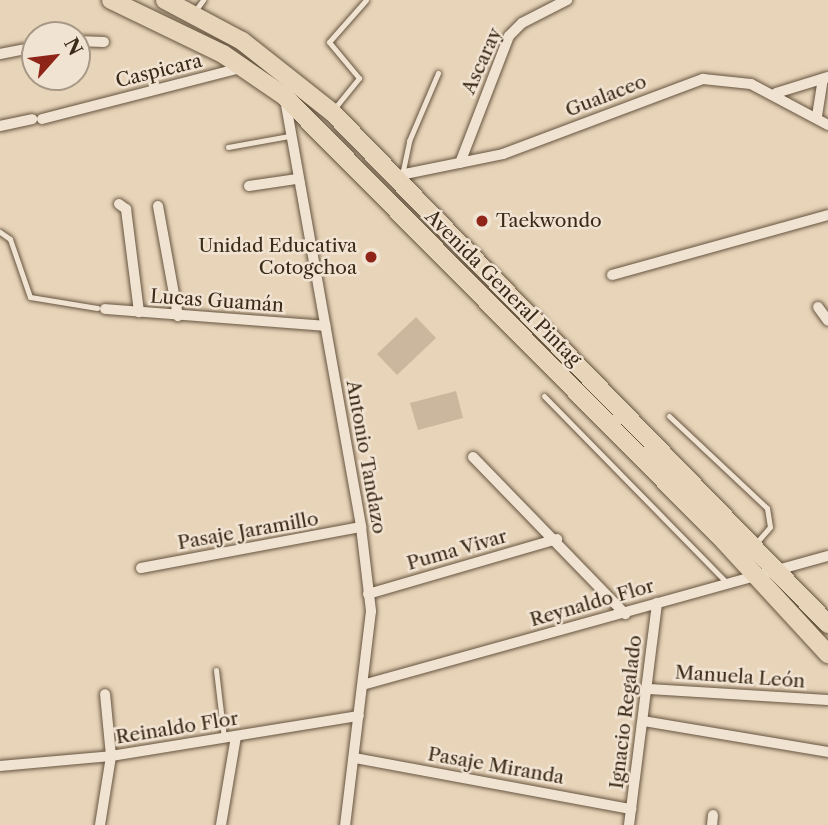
<!DOCTYPE html>
<meta charset="utf-8">
<style>
body{margin:0}
#map{position:relative;width:828px;height:825px;overflow:hidden;background:#e8d4b9;font-family:"Libre Caslon Text",serif}
div>[style]{position:absolute}
[style*='--x']{left:calc(var(--x)*1px);top:calc(var(--y)*1px);width:calc(var(--w)*1px);rotate:calc(var(--a)*1deg)}
.green>*{inset:0;background:#cbb79d}
.roads{filter:drop-shadow(0 0 2px #66543f) drop-shadow(0 0 2px #66543f)}
.service>*{height:5px;margin:-2.5px;padding:0 2.5px;transform-origin:2.5px;border-radius:2.5px;background:#f0e3d2}
.minor>*{height:10px;margin:-5px;padding:0 5px;transform-origin:5px;border-radius:5px;background:#f0e3d2}
.trunk>*{height:18px;margin:-9px;padding:0 9px;transform-origin:9px;border-radius:9px;background:#e8d4b9}
.dots>*{width:19px;height:19px;translate:-50% -50%;box-sizing:border-box;border:4px solid #f0e3d2;border-radius:50%}
span{translate:-50% -50%;white-space:nowrap;text-align:center;line-height:1.15;-webkit-text-stroke:5px #f0e3d2;paint-order:stroke}
.street-label{font-size:19px;color:#3b2a16}
.poi-label{font-size:19px;color:#3b2a16}
.left{translate:0 -50%;text-align:left}
.right{translate:-100% -50%;text-align:right}
.north{position:absolute;left:21px;top:21px;width:70px;height:70px;box-sizing:border-box;background:#f0e3d2;border:2px solid #a89987;border-radius:50%;rotate:62deg;font-size:19px;font-weight:700;line-height:28px;text-align:center;color:#3b2a16}
.north::after{content:'';display:block;margin:auto;width:24px;height:32px;background:#8f2418;clip-path:polygon(50% 0,100% 100%,50% 72%,0 100%)}
</style>
<div id="map">
<div class="green">
<div style="clip-path:polygon(416px 317px,436px 338px,397px 375px,377px 354px)"></div>
<div style="clip-path:polygon(456px 391px,463px 418px,418px 430px,410px 403px)"></div>
</div>
<div class="roads">
<div class="service">
<div style="--x:195;--y:11;--w:14;--a:-54"></div>
<div style="--x:334;--y:109;--w:40;--a:-51"></div>
<div style="--x:359;--y:78;--w:47;--a:-129.8"></div>
<div style="--x:329;--y:42;--w:56;--a:-48.6"></div>
<div style="--x:228;--y:147;--w:62;--a:-10.2"></div>
<div style="--x:402;--y:175;--w:35;--a:-78"></div>
<div style="--x:409;--y:141;--w:74;--a:-66.9"></div>
<div style="--x:0;--y:232;--w:12;--a:35"></div>
<div style="--x:10;--y:239;--w:61;--a:71"></div>
<div style="--x:30;--y:297;--w:68;--a:9.3"></div>
<div style="--x:544;--y:396;--w:260;--a:45.6"></div>
<div style="--x:669;--y:416;--w:134;--a:43.2"></div>
<div style="--x:767;--y:508;--w:19;--a:81"></div>
<div style="--x:770;--y:527;--w:21;--a:131"></div>
<div style="--x:216;--y:670;--w:68;--a:83.3"></div>
</div>
<div class="minor">
<div style="--x:77;--y:41;--w:27;--a:2"></div>
<div style="--x:0;--y:54;--w:36;--a:-11"></div>
<div style="--x:776;--y:93;--w:54;--a:-17.1"></div>
<div style="--x:285;--y:99;--w:435;--a:79.9"></div>
<div style="--x:361;--y:527;--w:85;--a:83.2"></div>
<div style="--x:371;--y:611;--w:216;--a:96.9"></div>
<div style="--x:817;--y:116;--w:37;--a:-81"></div>
<div style="--x:42;--y:119;--w:210;--a:-14.4"></div>
<div style="--x:0;--y:126;--w:33;--a:-12"></div>
<div style="--x:460;--y:163;--w:136;--a:-68.9"></div>
<div style="--x:509;--y:36;--w:18;--a:-45"></div>
<div style="--x:522;--y:23;--w:51;--a:-27.1"></div>
<div style="--x:395;--y:176;--w:110;--a:-11.5"></div>
<div style="--x:503;--y:154;--w:214;--a:-20.6"></div>
<div style="--x:703;--y:79;--w:48;--a:5.9"></div>
<div style="--x:751;--y:84;--w:87;--a:28"></div>
<div style="--x:249;--y:186;--w:49;--a:-8.3"></div>
<div style="--x:119;--y:204;--w:9;--a:36"></div>
<div style="--x:126;--y:209;--w:104;--a:82.8"></div>
<div style="--x:158;--y:206;--w:112;--a:79.7"></div>
<div style="--x:612;--y:275;--w:224;--a:-15.5"></div>
<div style="--x:818;--y:307;--w:17;--a:54"></div>
<div style="--x:105;--y:309;--w:221;--a:4.4"></div>
<div style="--x:473;--y:457;--w:219;--a:45.9"></div>
<div style="--x:141;--y:568;--w:224;--a:-10.6"></div>
<div style="--x:368;--y:594;--w:197;--a:-16.2"></div>
<div style="--x:366;--y:684;--w:479;--a:-15.5"></div>
<div style="--x:649;--y:689;--w:179;--a:3.5"></div>
<div style="--x:643;--y:721;--w:188;--a:9.5"></div>
<div style="--x:355;--y:758;--w:281;--a:10.5"></div>
<div style="--x:0;--y:766;--w:111;--a:-5.1"></div>
<div style="--x:111;--y:756;--w:251;--a:-9.2"></div>
<div style="--x:100;--y:825;--w:70;--a:-80.9"></div>
<div style="--x:111;--y:756;--w:62;--a:-95.5"></div>
<div style="--x:221;--y:825;--w:90;--a:-80.4"></div>
<div style="--x:629;--y:825;--w:224;--a:-82.8"></div>
<div style="--x:712;--y:825;--w:10;--a:-84"></div>
</div>
<div class="trunk">
<div style="--x:111;--y:0;--w:124;--a:25.7"></div>
<div style="--x:223;--y:54;--w:74;--a:34.5"></div>
<div style="--x:284;--y:96;--w:626;--a:45.32"></div>
<div style="--x:724;--y:541;--w:154;--a:47.4"></div>
<div style="--x:165;--y:0;--w:87;--a:28"></div>
<div style="--x:242;--y:41;--w:115;--a:38.3"></div>
<div style="--x:332;--y:112;--w:713;--a:45.91"></div>
</div>
</div>
<div class="dots">
<div style="left:482px;top:221px;background:#8f2418"></div>
<div style="left:371px;top:257px;background:#8f2418"></div>
</div>
<div class="street-label">
<span style="left:482px;top:61px;rotate:-66deg">Ascaray</span>
<span style="left:159px;top:71px;rotate:-14deg">Caspicara</span>
<span style="left:606px;top:96px;rotate:-21deg">Gualaceo</span>
<span style="left:503px;top:288px;rotate:45deg">Avenida General Pintag</span>
<span style="left:217px;top:301px;rotate:4deg">Lucas Guamán</span>
<span style="left:366px;top:457px;rotate:80deg">Antonio Tandazo</span>
<span style="left:248px;top:531px;rotate:-10deg">Pasaje Jaramillo</span>
<span style="left:457px;top:550px;rotate:-16deg">Puma Vivar</span>
<span style="left:592px;top:603px;rotate:-16deg">Reynaldo Flor</span>
<span style="left:740px;top:677px;rotate:4deg">Manuela León</span>
<span style="left:626px;top:712px;rotate:-83deg">Ignacio Regalado</span>
<span style="left:177px;top:728px;rotate:-9deg">Reinaldo Flor</span>
<span style="left:496px;top:766px;rotate:10deg">Pasaje Miranda</span>
</div>
<div class="poi-label">
<span class="left" style="left:496px;top:221px">Taekwondo</span>
<span class="right" style="left:357px;top:257px">Unidad Educativa<br>Cotogchoa</span>
</div>
<div class="north">N</div>
</div>
